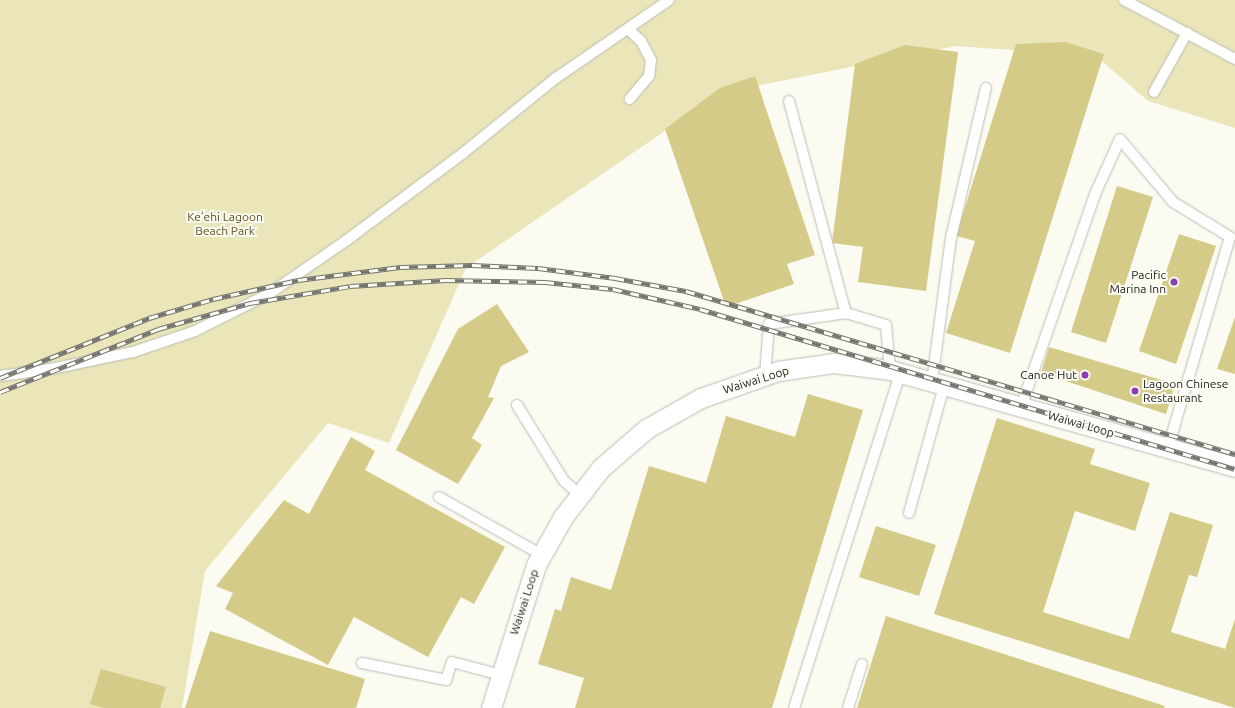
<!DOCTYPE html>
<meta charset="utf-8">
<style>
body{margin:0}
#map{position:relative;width:1235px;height:708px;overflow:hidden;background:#fbfbf2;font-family:Ubuntu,sans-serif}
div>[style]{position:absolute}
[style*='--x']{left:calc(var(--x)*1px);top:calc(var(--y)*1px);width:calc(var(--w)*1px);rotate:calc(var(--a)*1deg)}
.green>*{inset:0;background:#ebe6ba}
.building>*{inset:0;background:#d3cb87}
.roads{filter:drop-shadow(0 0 1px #bcbcb4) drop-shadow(0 0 1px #bcbcb4)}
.service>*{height:10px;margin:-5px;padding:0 5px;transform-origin:5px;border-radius:5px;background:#fff}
.minor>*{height:19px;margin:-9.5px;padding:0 9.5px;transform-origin:9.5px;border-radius:9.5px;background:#fff}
.rail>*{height:4.5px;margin-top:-2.25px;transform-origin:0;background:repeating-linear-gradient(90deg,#fbfbf2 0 9px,#757570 0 18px);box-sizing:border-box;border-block:1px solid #757570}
.dots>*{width:11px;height:11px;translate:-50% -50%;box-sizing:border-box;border:2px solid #fbfbf2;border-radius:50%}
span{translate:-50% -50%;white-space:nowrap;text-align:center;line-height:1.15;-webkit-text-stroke:4px #fbfbf2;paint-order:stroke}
.park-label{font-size:12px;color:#5a5421}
.poi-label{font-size:12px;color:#1f1f1c}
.right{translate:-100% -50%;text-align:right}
.left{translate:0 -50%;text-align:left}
.street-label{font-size:12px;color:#1f1f1c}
</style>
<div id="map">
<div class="green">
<div style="clip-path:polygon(0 0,1235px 0,1235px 128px,1148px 101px,1096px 56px,956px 46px,720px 93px,466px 268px,389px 443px,328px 423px,205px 571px,182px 708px,0 708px)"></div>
</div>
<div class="building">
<div style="clip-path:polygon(1065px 42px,1104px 54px,1010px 353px,946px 333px,975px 241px,956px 236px,1016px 44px)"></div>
<div style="clip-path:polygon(905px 45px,958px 52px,926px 291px,858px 282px,863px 247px,832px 243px,855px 64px)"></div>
<div style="clip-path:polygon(755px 76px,815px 255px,787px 264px,794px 284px,726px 307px,665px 129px,720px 88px)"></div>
<div style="clip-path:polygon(1117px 186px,1153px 197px,1106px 343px,1071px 332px)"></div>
<div style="clip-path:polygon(1179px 234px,1216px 246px,1176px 364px,1139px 351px)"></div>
<div style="clip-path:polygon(497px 304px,529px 352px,501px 366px,488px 397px,494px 398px,472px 438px,482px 445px,458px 484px,396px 450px,458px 329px)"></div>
<div style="clip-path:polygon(1235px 317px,1235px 374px,1217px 369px)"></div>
<div style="clip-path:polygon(1049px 347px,1175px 384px,1166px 414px,1041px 373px)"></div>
<div style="clip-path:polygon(808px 394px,863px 410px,772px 708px,575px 708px,584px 678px,538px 664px,555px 609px,561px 611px,571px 577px,611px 590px,649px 466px,706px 483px,726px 416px,795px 437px)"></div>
<div style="clip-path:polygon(997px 418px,1095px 449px,1090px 464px,1150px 483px,1135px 531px,1075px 511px,1043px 612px,1129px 639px,1170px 512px,1213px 525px,1197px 577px,1189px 575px,1171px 632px,1225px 649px,1235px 619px,1235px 708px,934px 614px)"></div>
<div style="clip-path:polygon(351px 437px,375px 451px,365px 470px,505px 547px,474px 604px,461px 597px,428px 657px,354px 617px,328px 665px,225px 609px,233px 593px,216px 586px,284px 500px,309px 514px)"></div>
<div style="clip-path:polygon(876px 526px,936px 545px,919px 596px,859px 577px)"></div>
<div style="clip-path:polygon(886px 616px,1165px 706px,1164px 708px,857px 708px)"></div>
<div style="clip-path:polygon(210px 631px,365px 679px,356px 708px,185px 708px)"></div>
<div style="clip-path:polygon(101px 669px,166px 687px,160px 708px,104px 708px,90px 704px)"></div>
</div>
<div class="roads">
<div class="service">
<div style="--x:1124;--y:0;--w:126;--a:28"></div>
<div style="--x:628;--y:29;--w:18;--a:43"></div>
<div style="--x:641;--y:41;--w:21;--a:62"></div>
<div style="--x:651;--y:60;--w:16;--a:97"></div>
<div style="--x:649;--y:76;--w:30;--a:130"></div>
<div style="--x:1154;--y:92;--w:68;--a:-60.8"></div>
<div style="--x:789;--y:101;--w:220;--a:75"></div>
<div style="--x:0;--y:376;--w:51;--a:-7.8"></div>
<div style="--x:51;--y:369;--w:84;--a:-11.7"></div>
<div style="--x:133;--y:352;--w:65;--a:-18.7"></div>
<div style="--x:195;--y:331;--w:83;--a:-26.6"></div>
<div style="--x:269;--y:294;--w:95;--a:-34.7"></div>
<div style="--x:347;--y:240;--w:144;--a:-36.8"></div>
<div style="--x:462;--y:154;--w:121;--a:-39"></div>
<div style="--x:556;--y:78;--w:137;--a:-34.6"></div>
<div style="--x:765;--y:376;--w:52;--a:-85.6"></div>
<div style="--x:769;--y:324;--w:78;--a:-8.1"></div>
<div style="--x:846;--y:313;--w:42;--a:16.7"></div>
<div style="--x:886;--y:325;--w:45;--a:84.9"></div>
<div style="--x:932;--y:382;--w:145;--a:-82.5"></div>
<div style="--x:951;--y:238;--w:154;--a:-76.9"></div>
<div style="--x:517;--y:405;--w:89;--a:58.3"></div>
<div style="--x:564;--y:481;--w:20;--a:41"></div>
<div style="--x:1021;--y:407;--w:225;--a:-70.8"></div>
<div style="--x:1095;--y:194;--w:60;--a:-65.6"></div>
<div style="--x:1120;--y:139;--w:82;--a:49.9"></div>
<div style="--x:1173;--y:202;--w:67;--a:31.6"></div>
<div style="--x:1230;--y:237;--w:220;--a:106.4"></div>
<div style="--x:439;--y:497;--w:118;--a:29.4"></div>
<div style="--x:909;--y:513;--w:132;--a:-74.6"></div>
<div style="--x:362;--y:663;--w:86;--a:11.4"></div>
<div style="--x:446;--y:680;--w:19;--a:-72"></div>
<div style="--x:452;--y:662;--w:51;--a:14.9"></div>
<div style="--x:794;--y:708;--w:351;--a:-72.4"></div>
<div style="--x:848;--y:708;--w:46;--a:-72.3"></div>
</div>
<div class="minor">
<div style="--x:491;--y:708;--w:150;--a:-72.5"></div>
<div style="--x:536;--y:565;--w:55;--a:-60.6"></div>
<div style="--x:563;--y:517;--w:62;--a:-52.2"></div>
<div style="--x:601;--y:468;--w:60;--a:-40.9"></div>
<div style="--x:646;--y:429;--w:63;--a:-29.4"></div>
<div style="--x:701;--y:398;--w:82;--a:-19.3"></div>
<div style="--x:778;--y:371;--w:57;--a:-8.1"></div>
<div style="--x:834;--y:363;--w:56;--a:7.1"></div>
<div style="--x:890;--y:370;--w:358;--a:15.7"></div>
</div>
</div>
<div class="rail">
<div style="--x:0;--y:378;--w:161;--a:-21.9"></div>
<div style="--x:149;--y:318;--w:67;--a:-16.5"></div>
<div style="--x:213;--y:299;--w:87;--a:-12.6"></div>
<div style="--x:298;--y:280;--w:103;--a:-7.3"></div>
<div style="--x:400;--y:267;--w:72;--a:-1.6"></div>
<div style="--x:472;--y:265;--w:66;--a:2.6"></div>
<div style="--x:538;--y:268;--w:78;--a:7.4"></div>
<div style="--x:615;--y:278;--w:72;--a:10.4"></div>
<div style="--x:686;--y:291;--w:573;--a:16.54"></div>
<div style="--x:0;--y:392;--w:170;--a:-21.7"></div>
<div style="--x:158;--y:329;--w:96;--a:-15.8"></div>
<div style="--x:250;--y:303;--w:101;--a:-9.6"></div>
<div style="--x:350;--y:286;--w:96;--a:-3.6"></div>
<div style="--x:446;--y:280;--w:99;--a:1.2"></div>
<div style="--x:545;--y:282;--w:68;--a:5.9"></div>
<div style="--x:613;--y:289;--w:89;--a:12.9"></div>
<div style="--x:700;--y:309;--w:558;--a:16.65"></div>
</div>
<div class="dots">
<div style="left:1174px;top:282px;background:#8a3fb0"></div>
<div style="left:1085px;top:375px;background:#8a3fb0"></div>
<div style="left:1135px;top:391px;background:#8a3fb0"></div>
</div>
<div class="park-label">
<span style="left:225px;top:224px">Keʻehi Lagoon<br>Beach Park</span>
</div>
<div class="poi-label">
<span class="right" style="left:1166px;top:282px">Pacific<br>Marina Inn</span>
<span class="right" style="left:1077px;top:375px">Canoe Hut</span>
<span class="left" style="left:1143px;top:391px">Lagoon Chinese<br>Restaurant</span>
</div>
<div class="street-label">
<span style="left:756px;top:380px;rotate:-17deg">Waiwai Loop</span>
<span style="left:1081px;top:424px;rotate:16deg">Waiwai Loop</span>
<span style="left:524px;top:602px;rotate:-72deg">Waiwai Loop</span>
</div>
</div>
